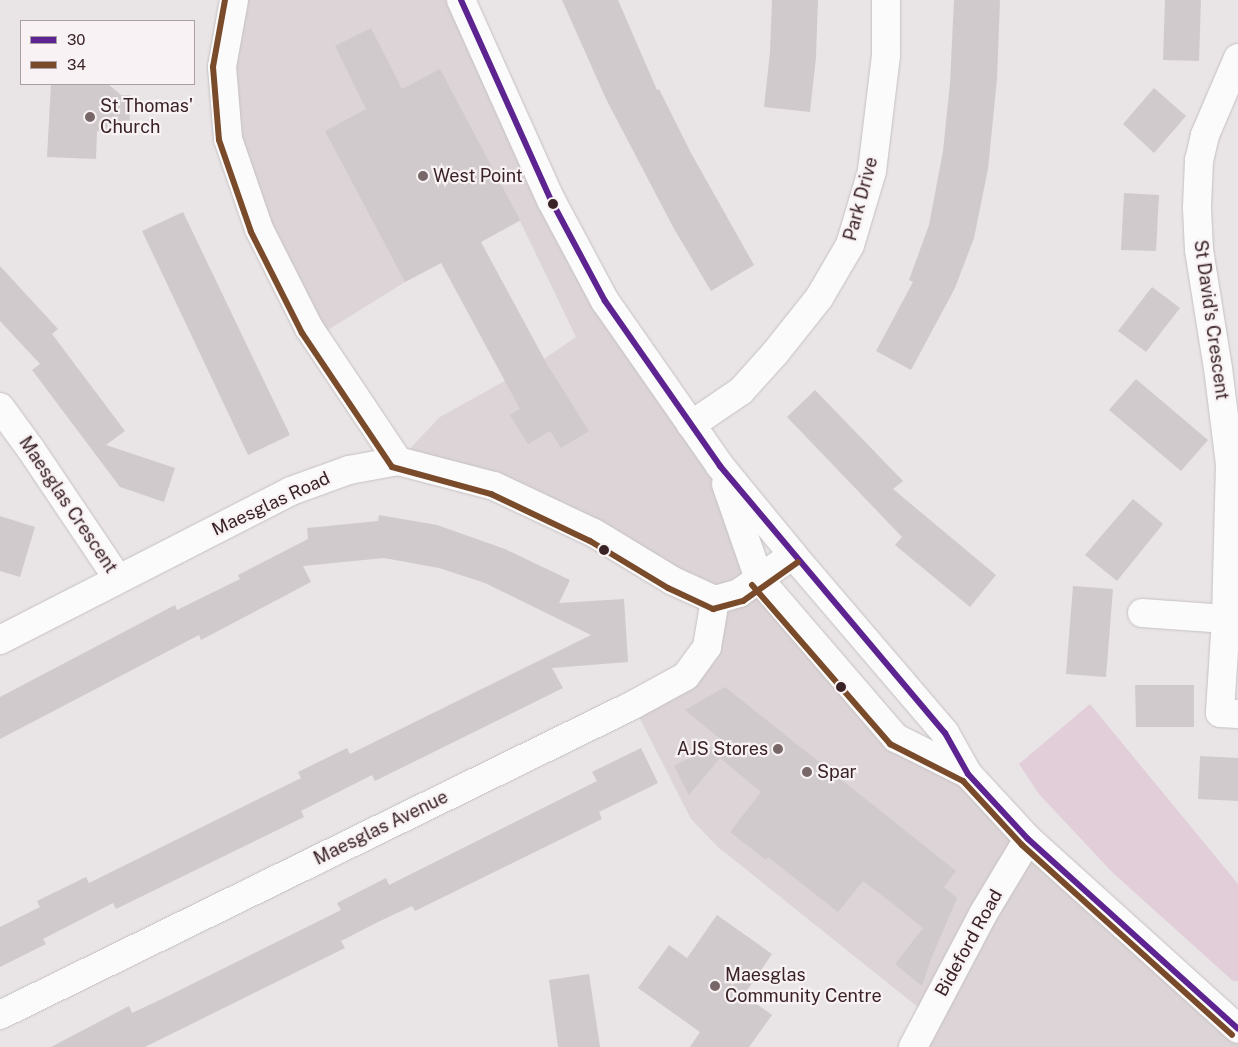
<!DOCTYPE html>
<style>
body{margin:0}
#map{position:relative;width:1238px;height:1047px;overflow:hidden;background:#e9e4e5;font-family:"Public Sans",sans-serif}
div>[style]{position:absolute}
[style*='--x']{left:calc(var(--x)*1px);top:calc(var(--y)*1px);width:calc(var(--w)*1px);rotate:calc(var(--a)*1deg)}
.built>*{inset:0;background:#dcd4d6}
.green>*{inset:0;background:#e1ced8}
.building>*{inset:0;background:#d0cacc}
.roads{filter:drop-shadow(0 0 1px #c6c1c2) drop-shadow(0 0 1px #c6c1c2)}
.street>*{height:28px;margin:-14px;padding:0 14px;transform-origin:14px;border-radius:14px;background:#fcfbfb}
.secondary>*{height:28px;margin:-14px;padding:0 14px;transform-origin:14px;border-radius:14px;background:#fcfbfb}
.bus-1>*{height:6px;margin:-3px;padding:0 3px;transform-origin:3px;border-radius:3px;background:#5d2491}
.bus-2>*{height:6px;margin:-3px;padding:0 3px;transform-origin:3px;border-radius:3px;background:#7a4b2a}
.dots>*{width:14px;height:14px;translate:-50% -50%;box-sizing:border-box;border:2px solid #f8f2f4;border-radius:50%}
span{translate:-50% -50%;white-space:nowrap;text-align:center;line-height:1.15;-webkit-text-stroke:4.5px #f8f2f4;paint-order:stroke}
.poi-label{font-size:18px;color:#3a2326}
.left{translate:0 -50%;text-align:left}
.right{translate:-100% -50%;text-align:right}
.street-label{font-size:18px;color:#3a2326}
.legend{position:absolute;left:20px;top:20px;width:175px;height:65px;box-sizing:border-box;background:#f8f2f4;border:1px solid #ac9fa2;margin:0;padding:6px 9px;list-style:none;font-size:15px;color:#3a2326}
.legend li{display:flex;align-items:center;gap:10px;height:25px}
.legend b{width:25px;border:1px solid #ac9fa2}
</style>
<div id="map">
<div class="built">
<div style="clip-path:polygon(234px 0,461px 0,551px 200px,691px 425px,759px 579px,896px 738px,968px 774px,1238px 1029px,1238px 1047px,912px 1047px,929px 1016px,718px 847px,691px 819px,633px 705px,686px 676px,715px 600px,594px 533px,398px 461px,440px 417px,544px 359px,576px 337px,520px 221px,405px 282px,315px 338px,228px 139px)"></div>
</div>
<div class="green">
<div style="clip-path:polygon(1090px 704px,1238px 884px,1238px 981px,1233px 981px,1112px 872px,1039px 794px,1019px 764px)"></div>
</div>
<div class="building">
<div style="clip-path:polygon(562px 0,618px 0,657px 90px,659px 89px,691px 153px,754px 265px,711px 291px,673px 227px,606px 99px)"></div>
<div style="clip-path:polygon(772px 0,818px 0,816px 57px,810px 112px,764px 107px,770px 52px)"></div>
<div style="clip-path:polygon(954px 0,1000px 0,997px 79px,988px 169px,974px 238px,955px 288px,911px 370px,876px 351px,913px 282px,909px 280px,929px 225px,943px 151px,950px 83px)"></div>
<div style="clip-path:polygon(1165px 0,1201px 0,1199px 61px,1163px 60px)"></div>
<div style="clip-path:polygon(371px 28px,402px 89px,440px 69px,520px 220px,481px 242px,548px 366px,589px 431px,561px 448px,550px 431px,528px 444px,510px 415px,520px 409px,441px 263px,405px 282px,325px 131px,366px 109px,335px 46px)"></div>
<div style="clip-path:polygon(51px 84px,108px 84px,121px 95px,131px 95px,129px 133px,97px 131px,96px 159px,47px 157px)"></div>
<div style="clip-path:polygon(1154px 88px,1186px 116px,1154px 153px,1123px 124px)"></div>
<div style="clip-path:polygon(1124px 193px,1159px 195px,1156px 251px,1121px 250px)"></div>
<div style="clip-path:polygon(183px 212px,290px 435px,248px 455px,142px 231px)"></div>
<div style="clip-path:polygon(0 266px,58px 329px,52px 334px,125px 431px,106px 445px,175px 468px,164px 502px,120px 487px,32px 370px,40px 364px,0 321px)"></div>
<div style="clip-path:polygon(1152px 287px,1180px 308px,1146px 352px,1118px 331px)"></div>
<div style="clip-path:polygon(1136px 379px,1208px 440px,1181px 471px,1109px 410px)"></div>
<div style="clip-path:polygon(815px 390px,903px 481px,893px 489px,996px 575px,970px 607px,895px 545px,902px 537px,787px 417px)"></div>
<div style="clip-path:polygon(1133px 499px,1163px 524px,1117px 581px,1085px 555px)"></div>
<div style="clip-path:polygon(379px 515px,437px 525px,505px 549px,570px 580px,559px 603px,624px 599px,628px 662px,552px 668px,563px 688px,375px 781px,372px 775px,301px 811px,304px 817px,116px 909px,113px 903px,43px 939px,46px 944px,0 967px,0 927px,40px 907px,37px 901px,86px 877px,89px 883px,301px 778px,298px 772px,347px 748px,350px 754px,591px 635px,485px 583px,439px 568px,384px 558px,303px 566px,311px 582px,201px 640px,199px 635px,0 739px,0 697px,175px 605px,177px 610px,240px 579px,238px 575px,308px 539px,307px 528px,378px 521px)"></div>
<div style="clip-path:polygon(0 516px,35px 527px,20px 577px,0 571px)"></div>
<div style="clip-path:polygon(1073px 586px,1113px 589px,1106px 677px,1066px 674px)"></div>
<div style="clip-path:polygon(1135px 685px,1194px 685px,1194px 727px,1136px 727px)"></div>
<div style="clip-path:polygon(725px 687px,956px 871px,944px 887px,957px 898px,931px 959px,922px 986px,895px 964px,923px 928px,883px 896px,863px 881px,838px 912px,768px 857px,766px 860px,730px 832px,761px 792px,720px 758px,689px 795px,674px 766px,723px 741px,685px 710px)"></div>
<div style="clip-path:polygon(641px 748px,658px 783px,599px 812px,602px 819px,415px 911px,412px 906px,378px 922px,341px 941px,345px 948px,145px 1047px,51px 1047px,129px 1006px,132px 1013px,166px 997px,341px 910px,337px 903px,386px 878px,389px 885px,597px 781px,592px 772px)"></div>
<div style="clip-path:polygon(1200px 756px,1238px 758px,1238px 801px,1198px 799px)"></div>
<div style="clip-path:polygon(717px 915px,772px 954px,744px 995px,772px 1015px,749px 1047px,690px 1047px,700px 1032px,638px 988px,669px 945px,687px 958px)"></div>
<div style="clip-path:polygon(589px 974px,600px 1047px,558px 1047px,549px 980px)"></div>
</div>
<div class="roads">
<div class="street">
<div style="--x:234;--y:0;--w:68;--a:100.2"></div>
<div style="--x:222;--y:67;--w:72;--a:85.2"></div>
<div style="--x:228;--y:139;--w:95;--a:71"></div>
<div style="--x:259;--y:229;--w:111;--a:63.2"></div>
<div style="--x:309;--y:328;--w:160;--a:56.2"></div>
<div style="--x:1238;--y:58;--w:84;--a:113.2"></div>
<div style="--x:1205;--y:135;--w:26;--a:103"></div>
<div style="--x:1199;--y:160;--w:48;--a:92.4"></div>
<div style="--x:1197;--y:208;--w:42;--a:87.3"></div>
<div style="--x:1199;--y:250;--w:120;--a:80.9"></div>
<div style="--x:1218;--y:368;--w:98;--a:82.9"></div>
<div style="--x:1230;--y:465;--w:154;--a:91.5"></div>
<div style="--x:1226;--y:619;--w:94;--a:93.7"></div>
<div style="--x:1220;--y:713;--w:18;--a:3"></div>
<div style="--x:0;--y:407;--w:51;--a:53.8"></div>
<div style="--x:30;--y:448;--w:158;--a:56.1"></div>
<div style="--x:691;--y:425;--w:60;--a:-34.2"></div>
<div style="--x:741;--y:391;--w:52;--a:-48.1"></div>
<div style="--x:776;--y:352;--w:69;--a:-51.5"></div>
<div style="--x:819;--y:298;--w:61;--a:-59.7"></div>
<div style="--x:850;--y:245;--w:77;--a:-73.4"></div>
<div style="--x:872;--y:171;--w:117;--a:-83.1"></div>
<div style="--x:886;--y:55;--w:55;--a:-90"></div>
<div style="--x:1142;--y:613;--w:84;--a:4.1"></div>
<div style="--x:0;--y:640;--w:327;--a:-27.1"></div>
<div style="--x:291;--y:491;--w:62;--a:-19.9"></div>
<div style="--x:349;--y:470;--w:50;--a:-10.4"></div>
<div style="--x:398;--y:461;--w:99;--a:14.6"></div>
<div style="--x:494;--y:486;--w:110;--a:25.2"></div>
<div style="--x:594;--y:533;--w:92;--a:31.3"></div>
<div style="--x:673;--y:581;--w:46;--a:24.3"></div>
<div style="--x:715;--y:600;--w:25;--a:-16"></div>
<div style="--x:739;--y:593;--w:66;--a:-35.1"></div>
<div style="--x:0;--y:1015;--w:705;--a:-26.09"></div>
<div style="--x:633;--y:705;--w:60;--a:-28.7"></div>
<div style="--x:686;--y:676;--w:36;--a:-54"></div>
<div style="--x:707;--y:647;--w:48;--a:-80.3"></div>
<div style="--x:913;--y:1047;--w:150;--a:-62.2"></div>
<div style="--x:983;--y:914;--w:87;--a:-59"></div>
</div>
<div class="secondary">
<div style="--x:461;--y:0;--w:219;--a:65.8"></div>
<div style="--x:551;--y:200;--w:115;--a:61.9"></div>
<div style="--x:605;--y:301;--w:201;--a:55.1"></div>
<div style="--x:720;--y:466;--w:115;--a:50.6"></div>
<div style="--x:793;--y:555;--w:234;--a:49.5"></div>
<div style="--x:945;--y:733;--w:47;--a:60.7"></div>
<div style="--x:968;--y:774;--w:88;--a:47.3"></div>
<div style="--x:1028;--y:839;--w:283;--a:42.1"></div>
<div style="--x:726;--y:484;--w:101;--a:70.8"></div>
<div style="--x:759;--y:579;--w:210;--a:49.3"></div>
<div style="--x:896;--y:738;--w:80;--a:26.6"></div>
</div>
</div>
<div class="bus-1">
<div style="--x:461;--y:0;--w:219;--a:65.8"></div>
<div style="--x:551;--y:200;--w:115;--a:61.9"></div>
<div style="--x:605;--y:301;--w:201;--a:55.1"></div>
<div style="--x:720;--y:466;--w:349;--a:49.9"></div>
<div style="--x:945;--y:733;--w:47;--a:60.7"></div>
<div style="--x:968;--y:774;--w:88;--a:47.3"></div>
<div style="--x:1028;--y:839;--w:283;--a:42.1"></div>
</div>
<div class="bus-2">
<div style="--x:225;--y:0;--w:68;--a:100.2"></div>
<div style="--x:213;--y:67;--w:73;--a:85.3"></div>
<div style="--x:219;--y:140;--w:97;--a:70.8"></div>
<div style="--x:251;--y:232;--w:113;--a:63.2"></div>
<div style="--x:302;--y:333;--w:161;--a:56.1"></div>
<div style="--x:392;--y:467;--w:103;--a:15.3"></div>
<div style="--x:491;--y:494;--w:110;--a:25.4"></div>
<div style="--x:590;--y:541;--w:91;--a:31.1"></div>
<div style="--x:668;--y:588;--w:50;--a:25"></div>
<div style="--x:713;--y:609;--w:31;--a:-15"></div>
<div style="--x:743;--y:601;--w:67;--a:-35.3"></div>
<div style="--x:752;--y:585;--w:211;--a:49"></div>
<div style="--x:890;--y:744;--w:82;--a:26.9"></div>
<div style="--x:963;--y:781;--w:87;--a:47.3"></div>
<div style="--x:1022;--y:845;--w:283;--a:42.1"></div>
</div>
<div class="dots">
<div style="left:90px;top:117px;background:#776769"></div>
<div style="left:423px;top:176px;background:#776769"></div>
<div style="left:553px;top:204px;background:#3a2326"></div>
<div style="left:604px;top:550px;background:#3a2326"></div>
<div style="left:841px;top:687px;background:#3a2326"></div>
<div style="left:778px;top:749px;background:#776769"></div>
<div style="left:807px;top:772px;background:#776769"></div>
<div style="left:715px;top:986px;background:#776769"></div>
</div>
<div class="poi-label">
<span class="left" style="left:100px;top:117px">St Thomas'<br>Church</span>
<span class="left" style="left:433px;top:176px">West Point</span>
<span class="right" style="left:768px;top:749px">AJS Stores</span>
<span class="left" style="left:817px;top:772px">Spar</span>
<span class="left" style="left:725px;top:986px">Maesglas<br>Community Centre</span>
</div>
<div class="street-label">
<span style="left:861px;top:199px;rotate:-75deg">Park Drive</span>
<span style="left:1211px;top:320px;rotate:82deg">St David's Crescent</span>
<span style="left:271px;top:504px;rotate:-25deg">Maesglas Road</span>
<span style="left:68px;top:505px;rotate:56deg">Maesglas Crescent</span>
<span style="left:381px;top:828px;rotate:-26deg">Maesglas Avenue</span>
<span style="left:969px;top:943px;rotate:-61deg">Bideford Road</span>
</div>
<ul class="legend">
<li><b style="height:6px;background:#5d2491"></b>30</li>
<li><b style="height:6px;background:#7a4b2a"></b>34</li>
</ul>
</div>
